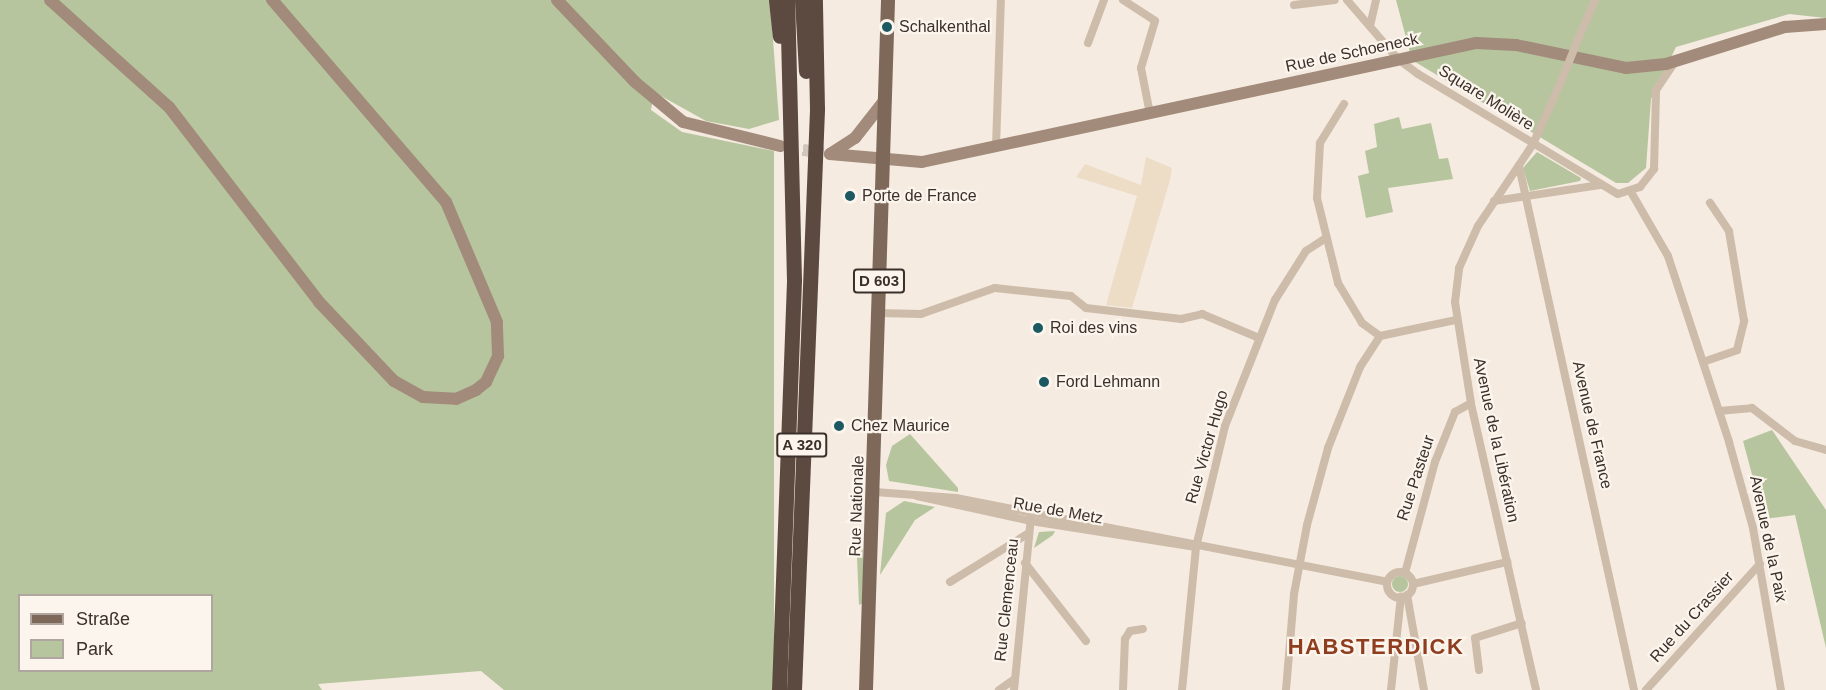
<!DOCTYPE html>
<meta charset="utf-8">
<style>
body{margin:0}
#map{position:relative;width:1826px;height:690px;overflow:hidden;background:#f5ebe0;font-family:Arial,sans-serif}
div>[style]{position:absolute}
[style*='--x']{left:calc(var(--x)*1px);top:calc(var(--y)*1px);width:calc(var(--w)*1px);rotate:calc(var(--a)*1deg)}
.green>*{inset:0;background:#b6c59e}
.round{border-radius:50%}
.plaza>*{inset:0;background:#edddc6}
.secondary-tunnel>*{height:12px;margin-top:-6px;transform-origin:0;background:repeating-linear-gradient(90deg,#d0c6bc 0 12px,transparent 0 18px)}
.minor>*{height:8px;margin:-4px;padding:0 4px;transform-origin:4px;border-radius:4px;background:#cebcaa}
.minor>.ring{margin:-4px;padding:0;box-sizing:content-box;background:none;border:8px solid #cebcaa;border-radius:50%}
.secondary>*{height:12px;margin:-6px;padding:0 6px;transform-origin:6px;border-radius:6px;background:#a28b7b}
.primary>*{height:14px;margin:-7px;padding:0 7px;transform-origin:7px;border-radius:7px;background:#7e685a}
.motorway>*{height:15px;margin:-7.5px;padding:0 7.5px;transform-origin:7.5px;border-radius:7.5px;background:#5c4a41}
.minor-bridge>*{height:8px;margin:-4px;padding:0 4px;transform-origin:4px;border-radius:4px;background:#cebcaa}
.dots>*{width:16px;height:16px;translate:-50% -50%;box-sizing:border-box;border:3px solid #fbf5ed;border-radius:50%}
span{translate:-50% -50%;white-space:nowrap;text-align:center;line-height:1.15;-webkit-text-stroke:4.5px #fbf5ed;paint-order:stroke}
.shield-label span{padding:2px 4px;background:#fbf5ed;border:2px solid;border-radius:4px;-webkit-text-stroke-width:0}
.shield-label{font-size:15px;color:#3b302a;font-weight:700}
.poi-label{font-size:16px;color:#3b302a}
.left{translate:0 -50%;text-align:left}
.street-label{font-size:16px;color:#3b302a}
.district-label{font-size:22px;color:#8f3d1e;font-weight:700;letter-spacing:1.5px}
.legend{position:absolute;left:18px;top:594px;width:195px;height:78px;box-sizing:border-box;background:#fbf5ed;border:2px solid #aea69f;margin:0;padding:8px 10px;list-style:none;font-size:18px;color:#3b302a}
.legend li{display:flex;align-items:center;gap:12px;height:30px}
.legend b{width:30px;border:2px solid #aea69f}
</style>
<div id="map">
<div class="green">
<div style="clip-path:polygon(evenodd,0 0,770px 0,779px 120px,749px 129px,706px 121px,654px 92px,651px 110px,682px 132px,774px 151px,774px 690px,504px 690px,481px 671px,318px 684px,322px 690px,0 690px,0 0,20px 596px,212px 596px,212px 670px,20px 670px,20px 596px)"></div>
<div style="clip-path:polygon(1396px 0,1826px 0,1826px 18px,1789px 14px,1676px 47px,1651px 99px,1646px 168px,1628px 183px,1616px 183px,1412px 60px)"></div>
<div style="clip-path:polygon(1399px 117px,1402px 129px,1431px 123px,1439px 159px,1448px 158px,1453px 179px,1388px 188px,1393px 212px,1366px 218px,1358px 176px,1369px 173px,1365px 151px,1377px 147px,1374px 124px)"></div>
<div style="clip-path:polygon(1537px 152px,1581px 178px,1580px 181px,1530px 191px,1523px 168px)"></div>
<div style="clip-path:polygon(1772px 430px,1826px 510px,1826px 648px,1795px 515px,1764px 519px,1743px 441px)"></div>
<div style="clip-path:polygon(910px 434px,958px 488px,958px 492px,889px 481px,886px 465px,892px 446px)"></div>
<div style="clip-path:polygon(904px 501px,935px 507px,915px 520px,880px 575px,886px 513px)"></div>
<div style="clip-path:polygon(1055px 531px,1053px 535px,1034px 548px,1039px 532px)"></div>
<div style="clip-path:polygon(863px 549px,863px 603px,859px 605px,857px 557px)"></div>
<div class="round" style="left:1392px;top:576px;width:16px;height:16px"></div>
</div>
<div class="plaza">
<div style="clip-path:polygon(1146px 157px,1172px 168px,1170px 180px,1132px 308px,1106px 305px,1137px 196px,1076px 177px,1085px 164px,1141px 185px)"></div>
</div>
<div class="secondary-tunnel">
<div style="--x:785;--y:147;--w:39;--a:9"></div>
</div>
<div class="minor">
<div style="--x:1123;--y:0;--w:38;--a:33"></div>
<div style="--x:1155;--y:21;--w:49;--a:106.6"></div>
<div style="--x:1141;--y:68;--w:47;--a:78.9"></div>
<div style="--x:1347;--y:0;--w:78;--a:49.2"></div>
<div style="--x:1398;--y:59;--w:25;--a:37"></div>
<div style="--x:1418;--y:74;--w:233;--a:31"></div>
<div style="--x:1618;--y:194;--w:23;--a:-18"></div>
<div style="--x:1640;--y:187;--w:23;--a:-52"></div>
<div style="--x:1654;--y:169;--w:79;--a:-88.5"></div>
<div style="--x:1656;--y:90;--w:32;--a:-56"></div>
<div style="--x:1294;--y:5;--w:41;--a:-7"></div>
<div style="--x:1370;--y:26;--w:27;--a:-77"></div>
<div style="--x:1579;--y:37;--w:40;--a:-66.6"></div>
<div style="--x:1088;--y:43;--w:46;--a:-69.6"></div>
<div style="--x:1344;--y:104;--w:46;--a:121.6"></div>
<div style="--x:1320;--y:143;--w:55;--a:93.1"></div>
<div style="--x:1317;--y:198;--w:88;--a:76.1"></div>
<div style="--x:1338;--y:283;--w:47;--a:59"></div>
<div style="--x:1362;--y:323;--w:22;--a:36"></div>
<div style="--x:996;--y:147;--w:147;--a:-88.1"></div>
<div style="--x:1519;--y:166;--w:536;--a:77.62"></div>
<div style="--x:1631;--y:192;--w:74;--a:60"></div>
<div style="--x:1668;--y:256;--w:196;--a:71.8"></div>
<div style="--x:1729;--y:442;--w:89;--a:74.4"></div>
<div style="--x:1753;--y:528;--w:164;--a:80.2"></div>
<div style="--x:1494;--y:201;--w:107;--a:-8.6"></div>
<div style="--x:878;--y:313;--w:43;--a:1.3"></div>
<div style="--x:921;--y:314;--w:78;--a:-19.4"></div>
<div style="--x:995;--y:288;--w:76;--a:6"></div>
<div style="--x:1071;--y:296;--w:19;--a:39"></div>
<div style="--x:1086;--y:308;--w:96;--a:6.6"></div>
<div style="--x:1181;--y:319;--w:22;--a:-13"></div>
<div style="--x:1202;--y:314;--w:62;--a:22.8"></div>
<div style="--x:1703;--y:362;--w:36;--a:-19"></div>
<div style="--x:1737;--y:350;--w:30;--a:-76"></div>
<div style="--x:1744;--y:321;--w:91;--a:-99.5"></div>
<div style="--x:1729;--y:231;--w:34;--a:-124"></div>
<div style="--x:1719;--y:411;--w:33;--a:-5"></div>
<div style="--x:1752;--y:408;--w:54;--a:37.5"></div>
<div style="--x:1795;--y:441;--w:32;--a:16"></div>
<div style="--x:875;--y:492;--w:81;--a:4.2"></div>
<div style="--x:956;--y:498;--w:439;--a:11"></div>
<div style="--x:917;--y:496;--w:117;--a:12.4"></div>
<div style="--x:1031;--y:521;--w:167;--a:9"></div>
<div style="--x:1025;--y:563;--w:99;--a:52"></div>
<div class="ring" style="left:1387px;top:572px;width:18px;height:18px"></div>
<div style="--x:1405;--y:573;--w:115;--a:-74.9"></div>
<div style="--x:1435;--y:462;--w:54;--a:-68.2"></div>
<div style="--x:1455;--y:412;--w:18;--a:-29"></div>
<div style="--x:950;--y:582;--w:93;--a:-31.8"></div>
<div style="--x:1413;--y:584;--w:97;--a:-13.2"></div>
<div style="--x:1407;--y:595;--w:97;--a:79.9"></div>
<div style="--x:1479;--y:670;--w:32;--a:-97"></div>
<div style="--x:1475;--y:638;--w:49;--a:-17.7"></div>
<div style="--x:999;--y:690;--w:19;--a:-35"></div>
<div style="--x:1014;--y:690;--w:175;--a:-84.4"></div>
<div style="--x:1123;--y:690;--w:51;--a:-87.8"></div>
<div style="--x:1125;--y:639;--w:9;--a:-58"></div>
<div style="--x:1130;--y:631;--w:13;--a:-9"></div>
<div style="--x:1182;--y:690;--w:144;--a:-84.4"></div>
<div style="--x:1196;--y:547;--w:124;--a:-76.5"></div>
<div style="--x:1225;--y:426;--w:136;--a:-68.4"></div>
<div style="--x:1275;--y:300;--w:58;--a:-57.7"></div>
<div style="--x:1306;--y:251;--w:24;--a:-33"></div>
<div style="--x:1286;--y:690;--w:96;--a:-85.2"></div>
<div style="--x:1294;--y:594;--w:70;--a:-79.3"></div>
<div style="--x:1307;--y:525;--w:80;--a:-74.7"></div>
<div style="--x:1328;--y:448;--w:87;--a:-68.4"></div>
<div style="--x:1360;--y:367;--w:37;--a:-57"></div>
<div style="--x:1380;--y:336;--w:78;--a:-11.9"></div>
<div style="--x:1391;--y:690;--w:94;--a:-83.9"></div>
<div style="--x:1536;--y:690;--w:294;--a:-102.8"></div>
<div style="--x:1471;--y:403;--w:102;--a:-99"></div>
<div style="--x:1455;--y:302;--w:34;--a:-83"></div>
<div style="--x:1459;--y:268;--w:46;--a:-65.7"></div>
<div style="--x:1478;--y:226;--w:99;--a:-56.1"></div>
<div style="--x:1533;--y:144;--w:66;--a:-65.8"></div>
<div style="--x:1646;--y:690;--w:170;--a:-47.9"></div>
</div>
<div class="secondary">
<div style="--x:50;--y:0;--w:160;--a:42"></div>
<div style="--x:169;--y:107;--w:246;--a:52.4"></div>
<div style="--x:319;--y:302;--w:109;--a:46.5"></div>
<div style="--x:394;--y:381;--w:33;--a:29"></div>
<div style="--x:423;--y:397;--w:33;--a:3"></div>
<div style="--x:456;--y:399;--w:22;--a:-24"></div>
<div style="--x:476;--y:390;--w:13;--a:-39"></div>
<div style="--x:486;--y:382;--w:29;--a:-65"></div>
<div style="--x:498;--y:356;--w:34;--a:-92"></div>
<div style="--x:497;--y:322;--w:130;--a:-113"></div>
<div style="--x:446;--y:202;--w:267;--a:-130.7"></div>
<div style="--x:557;--y:0;--w:113;--a:46.4"></div>
<div style="--x:635;--y:82;--w:62;--a:39.8"></div>
<div style="--x:683;--y:122;--w:100;--a:13.9"></div>
<div style="--x:830;--y:154;--w:92;--a:5"></div>
<div style="--x:922;--y:162;--w:567;--a:-12.12"></div>
<div style="--x:1476;--y:43;--w:40;--a:2.9"></div>
<div style="--x:1516;--y:45;--w:112;--a:11.8"></div>
<div style="--x:1626;--y:68;--w:40;--a:-5.7"></div>
<div style="--x:1666;--y:64;--w:125;--a:-17.3"></div>
<div style="--x:1785;--y:27;--w:41;--a:-4.2"></div>
<div style="--x:830;--y:154;--w:30;--a:-33"></div>
<div style="--x:855;--y:138;--w:47;--a:-51.9"></div>
</div>
<div class="primary">
<div style="--x:866;--y:690;--w:690;--a:-88.17"></div>
</div>
<div class="motorway">
<div style="--x:776;--y:0;--w:36;--a:84"></div>
<div style="--x:802;--y:0;--w:71;--a:86.8"></div>
<div style="--x:779;--y:690;--w:410;--a:-87.9"></div>
<div style="--x:794;--y:280;--w:280;--a:-91.4"></div>
<div style="--x:794;--y:690;--w:581;--a:-87.73"></div>
<div style="--x:817;--y:109;--w:109;--a:-91.1"></div>
</div>
<div class="minor-bridge">
<div style="--x:1560;--y:84;--w:51;--a:-68"></div>
</div>
<div class="dots">
<div style="left:887px;top:27px;background:#1c5960"></div>
<div style="left:850px;top:196px;background:#1c5960"></div>
<div style="left:1038px;top:328px;background:#1c5960"></div>
<div style="left:1044px;top:382px;background:#1c5960"></div>
<div style="left:839px;top:426px;background:#1c5960"></div>
</div>
<div class="shield-label">
<span style="left:879px;top:281px">D 603</span>
<span style="left:802px;top:445px">A 320</span>
</div>
<div class="poi-label">
<span class="left" style="left:899px;top:27px">Schalkenthal</span>
<span class="left" style="left:862px;top:196px">Porte de France</span>
<span class="left" style="left:1050px;top:328px">Roi des vins</span>
<span class="left" style="left:1056px;top:382px">Ford Lehmann</span>
<span class="left" style="left:851px;top:426px">Chez Maurice</span>
</div>
<div class="street-label">
<span style="left:1352px;top:53px;rotate:-12deg">Rue de Schoeneck</span>
<span style="left:1486px;top:98px;rotate:32deg">Square Molière</span>
<span style="left:1592px;top:425px;rotate:77deg">Avenue de France</span>
<span style="left:1496px;top:440px;rotate:78deg">Avenue de la Libération</span>
<span style="left:1207px;top:447px;rotate:-74deg">Rue Victor Hugo</span>
<span style="left:1416px;top:478px;rotate:-72deg">Rue Pasteur</span>
<span style="left:857px;top:506px;rotate:-88deg">Rue Nationale</span>
<span style="left:1058px;top:511px;rotate:10deg">Rue de Metz</span>
<span style="left:1768px;top:539px;rotate:78deg">Avenue de la Paix</span>
<span style="left:1007px;top:600px;rotate:-84deg">Rue Clemenceau</span>
<span style="left:1692px;top:617px;rotate:-48deg">Rue du Crassier</span>
</div>
<div class="district-label">
<span style="left:1376px;top:647px">HABSTERDICK</span>
</div>
<ul class="legend">
<li><b style="height:8px;background:#7e685a"></b>Straße</li>
<li><b style="height:16px;background:#b6c59e"></b>Park</li>
</ul>
</div>
